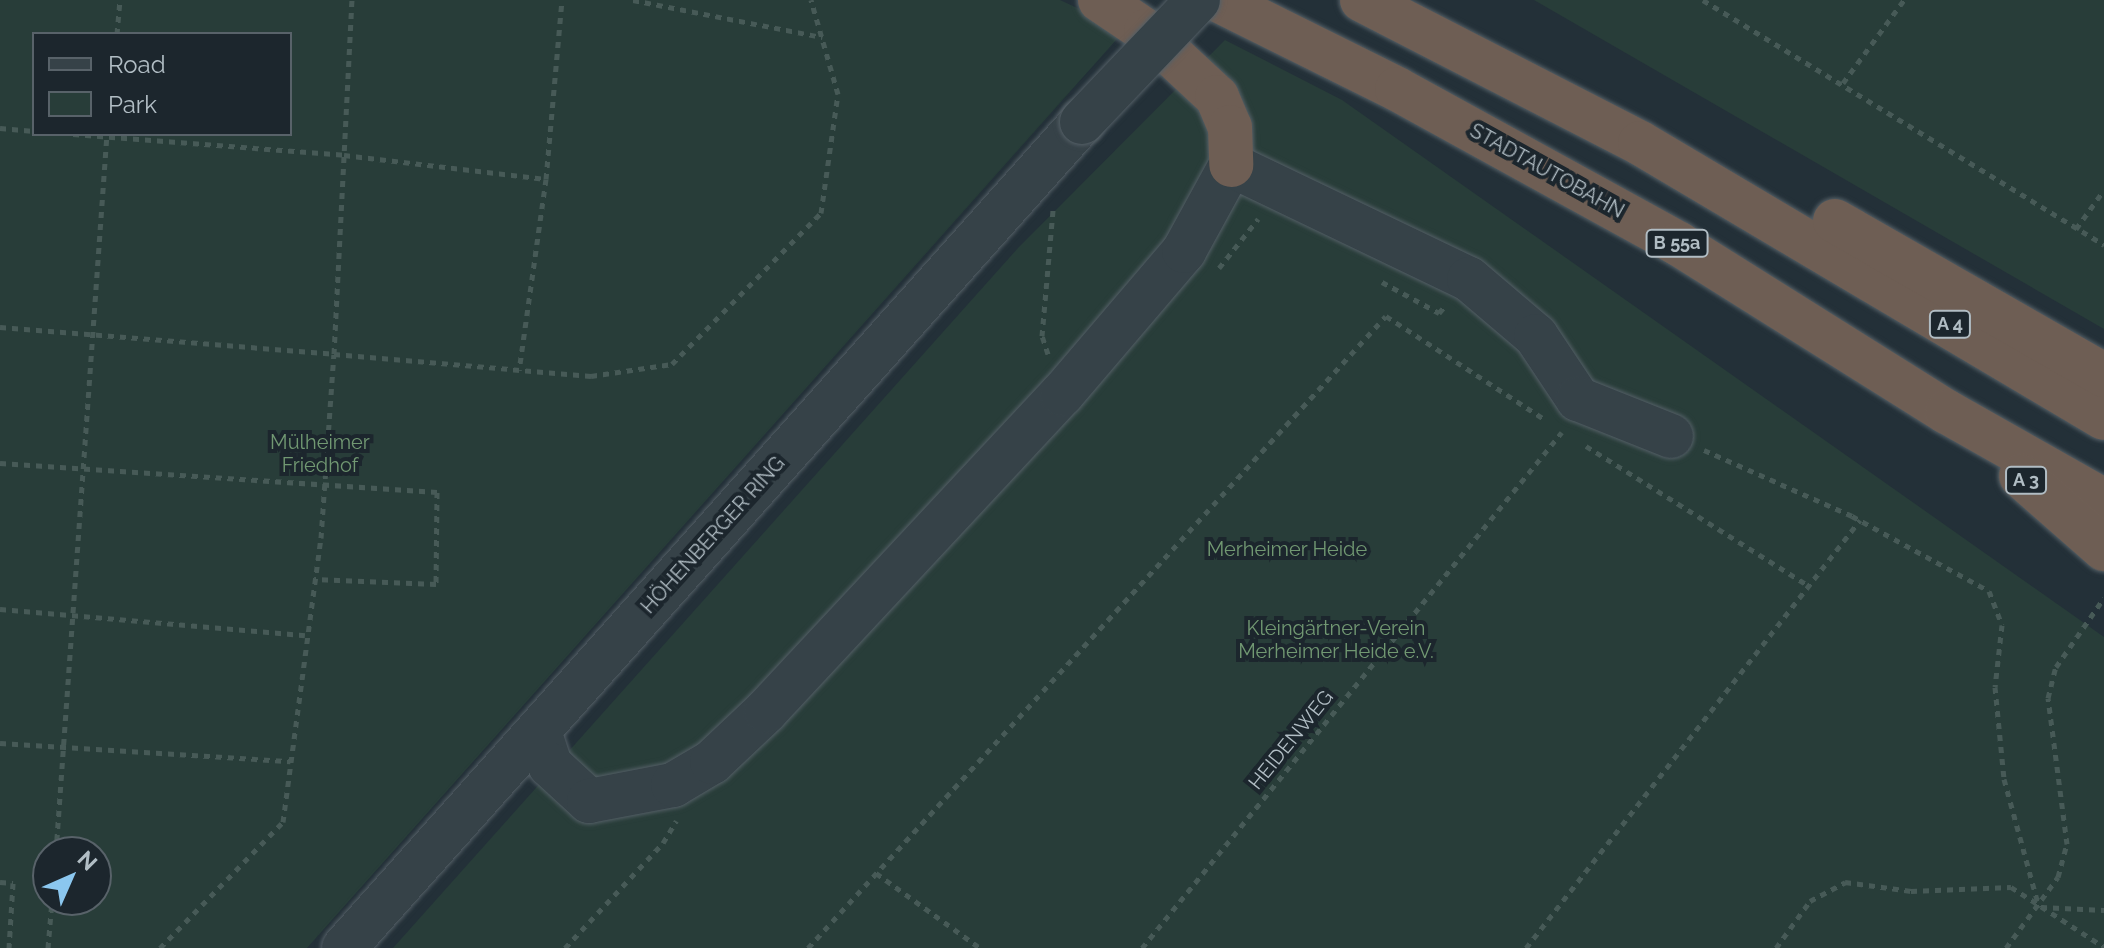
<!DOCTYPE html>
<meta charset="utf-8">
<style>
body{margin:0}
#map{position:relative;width:2104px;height:948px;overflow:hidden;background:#233038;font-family:Raleway,sans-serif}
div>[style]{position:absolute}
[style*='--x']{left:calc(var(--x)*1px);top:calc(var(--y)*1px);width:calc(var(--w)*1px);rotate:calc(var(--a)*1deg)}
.green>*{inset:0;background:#283d39}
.path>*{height:5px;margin-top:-2.5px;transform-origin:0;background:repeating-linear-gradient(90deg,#475a57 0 6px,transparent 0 12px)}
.roads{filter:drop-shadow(0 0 2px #545f66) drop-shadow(0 0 2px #545f66)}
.minor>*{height:44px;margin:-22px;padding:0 22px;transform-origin:22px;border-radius:22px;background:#364248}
.highway>*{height:44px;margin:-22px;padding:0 22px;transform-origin:22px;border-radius:22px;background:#6e5e54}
.bridges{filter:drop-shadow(0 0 2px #545f66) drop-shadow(0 0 2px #545f66)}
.minor-bridge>*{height:44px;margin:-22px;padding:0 22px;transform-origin:22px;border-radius:22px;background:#364248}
span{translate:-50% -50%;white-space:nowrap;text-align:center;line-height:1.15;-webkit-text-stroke:8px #1c262d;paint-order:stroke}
.shield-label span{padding:2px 6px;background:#1c262d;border:2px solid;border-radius:6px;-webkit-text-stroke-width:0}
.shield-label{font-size:18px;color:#b1bdc4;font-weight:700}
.street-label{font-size:20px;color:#b1bdc4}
.park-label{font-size:20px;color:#719872}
.legend{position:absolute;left:32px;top:32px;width:260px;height:104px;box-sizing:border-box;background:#1c262d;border:2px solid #586269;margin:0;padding:10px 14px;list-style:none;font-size:24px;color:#b1bdc4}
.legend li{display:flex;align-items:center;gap:16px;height:40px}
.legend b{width:40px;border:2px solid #586269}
.north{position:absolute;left:32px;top:836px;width:80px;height:80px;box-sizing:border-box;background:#1c262d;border:2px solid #586269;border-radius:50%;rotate:45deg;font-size:22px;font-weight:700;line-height:32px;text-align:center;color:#b1bdc4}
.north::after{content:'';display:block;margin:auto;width:28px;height:36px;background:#8bc7ef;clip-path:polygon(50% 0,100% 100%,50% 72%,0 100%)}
</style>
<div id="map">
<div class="green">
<div style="clip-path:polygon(evenodd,0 0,1060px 0,1125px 30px,307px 948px,0 948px,0 0,34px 34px,290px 34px,290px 134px,34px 134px,34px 34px,0 0,48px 852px,96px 852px,96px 900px,48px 900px,48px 852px)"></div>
<div style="clip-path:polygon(1534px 0,2104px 0,2104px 329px)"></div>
<div style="clip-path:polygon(1225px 40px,1342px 100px,2104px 637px,2104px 948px,393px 948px,1018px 248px)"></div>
</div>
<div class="path">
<div style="--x:633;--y:0;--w:193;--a:11.1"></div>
<div style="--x:1703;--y:0;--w:470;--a:31.4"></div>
<div style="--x:117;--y:34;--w:34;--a:-85"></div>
<div style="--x:1843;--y:83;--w:103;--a:-53.7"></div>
<div style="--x:0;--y:128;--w:34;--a:5"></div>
<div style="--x:73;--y:134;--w:272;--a:4.4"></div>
<div style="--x:344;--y:155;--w:203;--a:6.8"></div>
<div style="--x:546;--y:179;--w:193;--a:98"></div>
<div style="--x:546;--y:179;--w:180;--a:-84.9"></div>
<div style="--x:2076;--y:229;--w:48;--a:-54.3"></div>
<div style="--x:1219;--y:268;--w:63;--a:-51.5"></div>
<div style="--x:1382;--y:282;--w:65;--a:28.5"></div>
<div style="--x:1439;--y:313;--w:9;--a:-49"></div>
<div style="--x:0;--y:327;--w:335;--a:4.6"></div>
<div style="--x:334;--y:354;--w:354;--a:-87.1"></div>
<div style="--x:1048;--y:354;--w:19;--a:-108"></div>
<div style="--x:1042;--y:336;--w:127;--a:-85"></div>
<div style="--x:1586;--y:446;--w:263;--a:32.1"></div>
<div style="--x:1704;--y:450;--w:162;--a:24"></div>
<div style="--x:1852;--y:516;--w:156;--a:28.7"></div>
<div style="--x:1989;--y:591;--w:36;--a:69"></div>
<div style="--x:2002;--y:625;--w:62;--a:96.4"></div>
<div style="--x:1995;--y:687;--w:92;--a:84.4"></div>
<div style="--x:2004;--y:779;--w:133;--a:74.7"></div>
<div style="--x:0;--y:463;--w:438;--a:3.8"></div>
<div style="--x:437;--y:492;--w:92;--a:90.6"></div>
<div style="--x:436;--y:584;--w:122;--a:-177.7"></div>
<div style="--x:0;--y:609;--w:306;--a:4.9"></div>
<div style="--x:0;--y:743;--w:291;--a:3.6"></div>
<div style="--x:56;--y:852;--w:720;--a:-85.94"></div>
<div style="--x:876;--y:873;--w:128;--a:35.8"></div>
<div style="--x:0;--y:882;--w:13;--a:4"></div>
<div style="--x:13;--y:883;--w:65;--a:93.5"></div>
<div style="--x:2041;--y:907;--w:63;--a:2.7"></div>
<div style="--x:48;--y:948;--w:48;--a:-85.2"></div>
<div style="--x:160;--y:948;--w:176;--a:-45.7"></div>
<div style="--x:283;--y:822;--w:287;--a:-82.4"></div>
<div style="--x:321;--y:538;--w:184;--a:-86"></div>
<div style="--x:334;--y:354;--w:258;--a:4.9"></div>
<div style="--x:591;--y:376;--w:82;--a:-8.4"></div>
<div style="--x:672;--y:364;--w:212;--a:-45.4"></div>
<div style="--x:821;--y:213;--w:120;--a:-81.9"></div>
<div style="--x:838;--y:94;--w:98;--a:-106"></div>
<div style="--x:565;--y:948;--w:144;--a:-47"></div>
<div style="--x:663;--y:843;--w:26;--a:-59"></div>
<div style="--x:808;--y:948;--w:856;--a:-47.56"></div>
<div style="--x:1386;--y:316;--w:189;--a:33.1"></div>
<div style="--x:1142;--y:948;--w:665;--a:-50.86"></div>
<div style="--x:1526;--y:948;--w:543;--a:-52.03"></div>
<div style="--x:1776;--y:948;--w:58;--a:-54.1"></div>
<div style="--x:1810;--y:901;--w:40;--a:-28"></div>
<div style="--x:1845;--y:882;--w:67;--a:7.8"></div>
<div style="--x:1911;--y:891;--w:100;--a:-2.3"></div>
<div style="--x:2011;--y:887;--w:111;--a:32.8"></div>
<div style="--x:2006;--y:948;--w:88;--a:-53.8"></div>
<div style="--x:2058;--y:877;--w:34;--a:-75"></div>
<div style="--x:2067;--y:844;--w:147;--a:-97.4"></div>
<div style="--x:2048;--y:698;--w:32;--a:-76"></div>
<div style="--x:2056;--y:667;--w:84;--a:-55.2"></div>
</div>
<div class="roads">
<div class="minor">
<div style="--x:539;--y:731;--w:36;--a:72"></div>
<div style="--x:550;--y:765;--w:53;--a:42.7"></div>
<div style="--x:589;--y:801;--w:86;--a:-10.8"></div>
<div style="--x:673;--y:785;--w:45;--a:-30.5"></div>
<div style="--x:712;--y:762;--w:74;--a:-43.4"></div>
<div style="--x:766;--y:711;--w:434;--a:-47"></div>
<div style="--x:1062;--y:394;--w:188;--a:-49.5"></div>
<div style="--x:1184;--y:251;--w:98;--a:-61.3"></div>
<div style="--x:1231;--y:165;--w:264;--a:25.6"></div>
<div style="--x:1469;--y:279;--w:88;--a:40.4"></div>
<div style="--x:1536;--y:336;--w:76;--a:56.3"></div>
<div style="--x:1578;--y:399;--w:100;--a:21.7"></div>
<div style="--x:344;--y:948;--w:1108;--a:-48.22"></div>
</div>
<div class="highway">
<div style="--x:1100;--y:0;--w:55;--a:34"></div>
<div style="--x:1146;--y:31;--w:97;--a:42.9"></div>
<div style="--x:1217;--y:97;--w:33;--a:67"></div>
<div style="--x:1230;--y:127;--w:38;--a:88"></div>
<div style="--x:1218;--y:0;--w:200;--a:26.4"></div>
<div style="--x:1397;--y:89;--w:322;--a:28.8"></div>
<div style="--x:1679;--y:244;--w:316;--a:32.1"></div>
<div style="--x:1947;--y:412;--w:180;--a:29.5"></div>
<div style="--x:1362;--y:0;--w:313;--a:27.2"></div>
<div style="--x:1640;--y:143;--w:539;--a:30.65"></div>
<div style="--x:1835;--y:221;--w:310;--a:29.8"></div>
<div style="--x:2021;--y:476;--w:111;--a:41.3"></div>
</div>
</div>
<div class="bridges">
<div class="minor-bridge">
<div style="--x:1082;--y:122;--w:168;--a:-46.4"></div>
</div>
</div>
<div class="shield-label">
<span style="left:1677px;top:243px">B 55a</span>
<span style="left:1950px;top:324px">A 4</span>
<span style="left:2026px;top:480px">A 3</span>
</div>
<div class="street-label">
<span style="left:1547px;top:171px;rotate:29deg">STADTAUTOBAHN</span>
<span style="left:713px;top:535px;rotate:-48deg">HÖHENBERGER RING</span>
<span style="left:1291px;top:740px;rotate:-51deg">HEIDENWEG</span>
</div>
<div class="park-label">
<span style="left:320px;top:454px">Mülheimer<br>Friedhof</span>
<span style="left:1287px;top:549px">Merheimer Heide</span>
<span style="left:1336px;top:640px">Kleingärtner-Verein<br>Merheimer Heide e.V.</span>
</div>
<ul class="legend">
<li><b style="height:10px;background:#364248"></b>Road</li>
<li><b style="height:22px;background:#283d39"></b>Park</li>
</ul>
<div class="north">N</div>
</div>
